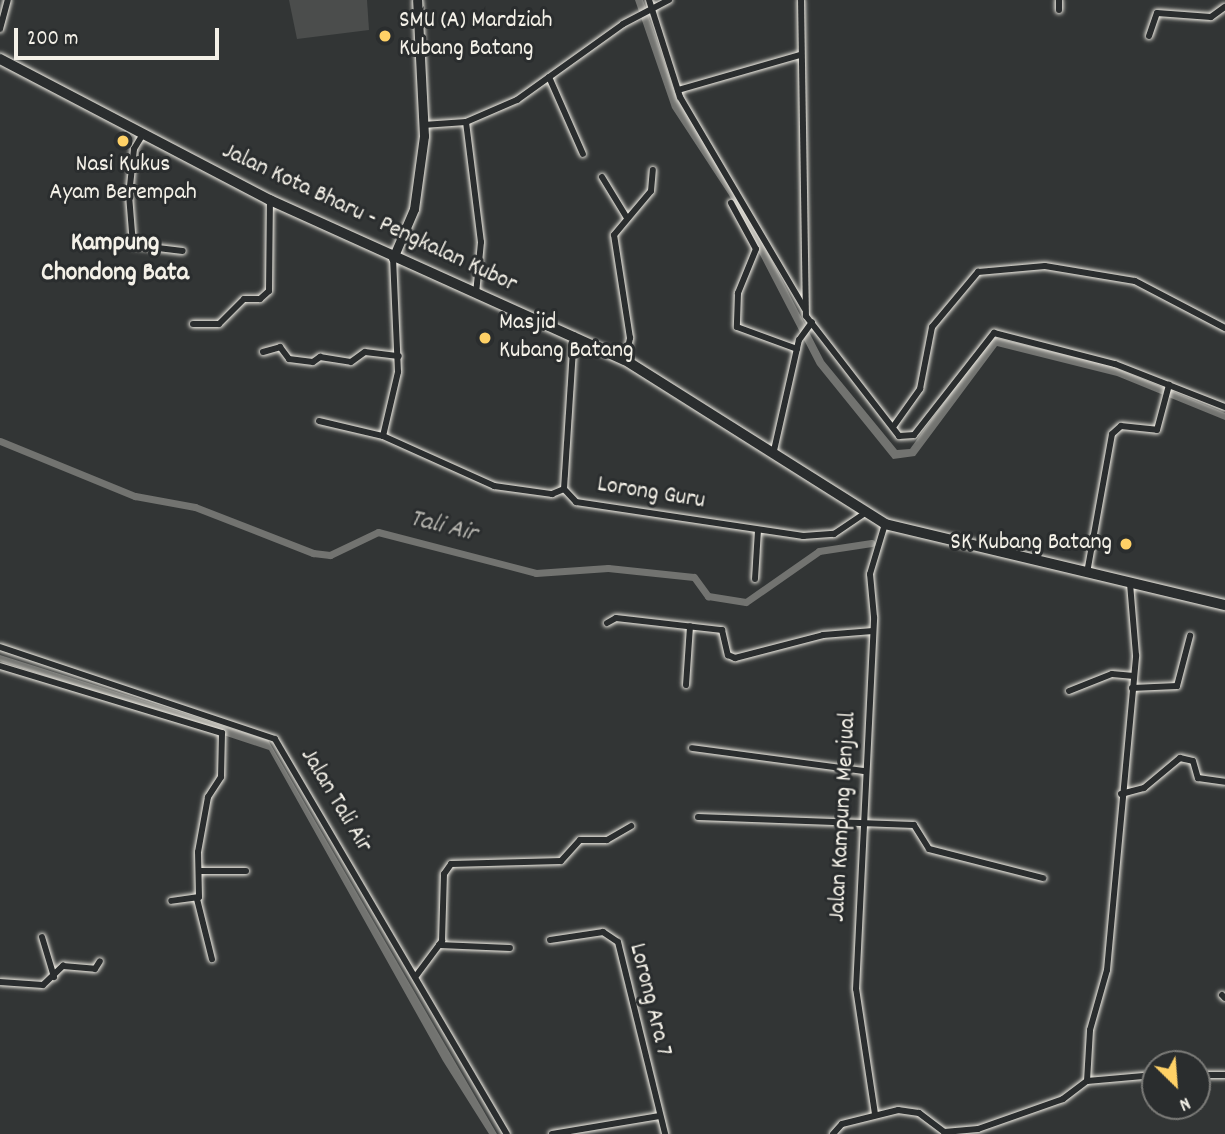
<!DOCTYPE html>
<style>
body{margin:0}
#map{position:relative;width:1225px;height:1134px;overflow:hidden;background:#323535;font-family:Dekko,sans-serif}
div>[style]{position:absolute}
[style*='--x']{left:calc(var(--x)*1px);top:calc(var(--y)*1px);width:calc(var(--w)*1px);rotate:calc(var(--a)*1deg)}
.green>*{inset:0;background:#4b4d4c}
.water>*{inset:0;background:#727370}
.canal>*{height:7px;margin:-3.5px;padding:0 3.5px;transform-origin:3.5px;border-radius:3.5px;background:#727370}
.roads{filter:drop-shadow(0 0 2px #f4f1e8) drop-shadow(0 0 2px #f4f1e8)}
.street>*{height:6px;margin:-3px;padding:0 3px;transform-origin:3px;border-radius:3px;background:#2a2d2e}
.secondary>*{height:9px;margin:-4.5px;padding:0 4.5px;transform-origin:4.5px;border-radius:4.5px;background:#2a2d2e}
.primary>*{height:10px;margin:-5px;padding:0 5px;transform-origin:5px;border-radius:5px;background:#2a2d2e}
.dots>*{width:19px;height:19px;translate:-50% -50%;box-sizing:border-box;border:4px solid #2a2d2e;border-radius:50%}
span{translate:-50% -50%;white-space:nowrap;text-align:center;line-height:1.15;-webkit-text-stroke:6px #2a2d2e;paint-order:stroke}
.poi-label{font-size:24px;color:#f4f1e8}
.left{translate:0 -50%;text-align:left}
.right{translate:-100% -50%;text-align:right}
.street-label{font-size:24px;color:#f4f1e8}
.neighbourhood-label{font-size:26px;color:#f4f1e8;font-weight:700}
.water-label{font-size:26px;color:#b3b2ac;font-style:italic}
.north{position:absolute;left:1141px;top:1050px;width:70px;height:70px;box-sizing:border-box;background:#2a2d2e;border:2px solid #7b7b78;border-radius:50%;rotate:155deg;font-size:19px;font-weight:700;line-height:28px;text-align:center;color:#f4f1e8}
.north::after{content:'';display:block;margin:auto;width:24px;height:32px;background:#ffd166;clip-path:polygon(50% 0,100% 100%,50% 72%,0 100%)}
.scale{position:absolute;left:14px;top:28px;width:205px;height:32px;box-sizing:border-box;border:4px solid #f4f1e8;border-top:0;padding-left:9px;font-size:21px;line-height:24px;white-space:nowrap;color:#f4f1e8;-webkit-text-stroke:5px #2a2d2e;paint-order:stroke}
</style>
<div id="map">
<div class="green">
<div style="clip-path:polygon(367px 0,369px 30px,297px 39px,289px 0)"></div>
</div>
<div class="water">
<div style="clip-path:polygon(635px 0,643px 0,677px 99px,740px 199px,824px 361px,897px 450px,910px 449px,992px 337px,1111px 366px,1225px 413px,1225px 420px,1117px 376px,997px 346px,915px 456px,893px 459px,817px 365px,729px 195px,672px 108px)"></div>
<div style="clip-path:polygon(0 655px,268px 740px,497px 1134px,489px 1134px,443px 1061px,269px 750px,0 661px)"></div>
</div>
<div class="canal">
<div style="--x:0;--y:441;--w:146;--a:22.2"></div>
<div style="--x:135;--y:496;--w:61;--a:10.4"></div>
<div style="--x:195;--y:507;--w:127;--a:21.3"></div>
<div style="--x:313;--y:553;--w:17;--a:7"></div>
<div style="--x:330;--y:555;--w:53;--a:-25.6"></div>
<div style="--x:378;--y:532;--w:163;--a:14.5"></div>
<div style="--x:536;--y:573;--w:72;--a:-4"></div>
<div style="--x:608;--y:568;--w:86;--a:6"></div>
<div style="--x:694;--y:577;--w:24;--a:54"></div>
<div style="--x:708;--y:596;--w:38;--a:9"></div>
<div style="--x:746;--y:602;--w:89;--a:-34.9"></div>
<div style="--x:819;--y:551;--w:53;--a:-8.7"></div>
</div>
<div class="roads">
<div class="street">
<div style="--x:649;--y:0;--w:102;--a:72.3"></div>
<div style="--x:680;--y:97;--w:246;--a:59.5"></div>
<div style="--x:801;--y:0;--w:316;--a:89.1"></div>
<div style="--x:806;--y:316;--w:152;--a:52.2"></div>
<div style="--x:899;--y:436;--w:15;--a:-4"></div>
<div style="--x:914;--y:435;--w:130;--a:-51.9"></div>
<div style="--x:994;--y:333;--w:125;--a:14.4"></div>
<div style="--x:1115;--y:364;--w:118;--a:21.4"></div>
<div style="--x:1059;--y:0;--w:10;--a:90"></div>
<div style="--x:0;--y:29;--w:30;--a:-75"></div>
<div style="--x:1149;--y:36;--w:24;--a:-71"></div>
<div style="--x:1157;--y:13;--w:54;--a:4.2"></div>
<div style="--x:1211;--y:17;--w:17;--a:-36"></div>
<div style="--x:549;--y:77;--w:84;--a:66.2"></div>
<div style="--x:678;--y:90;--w:127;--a:-16"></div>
<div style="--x:466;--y:122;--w:121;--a:82.9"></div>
<div style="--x:481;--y:242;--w:52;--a:95.5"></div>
<div style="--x:423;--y:125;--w:43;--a:-4"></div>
<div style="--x:466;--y:122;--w:56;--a:-23.3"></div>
<div style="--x:517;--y:100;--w:130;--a:-35.6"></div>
<div style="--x:623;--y:24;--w:52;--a:-27.6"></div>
<div style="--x:143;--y:134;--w:17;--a:121"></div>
<div style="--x:134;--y:149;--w:46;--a:96.2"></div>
<div style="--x:129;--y:195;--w:50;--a:85.4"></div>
<div style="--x:133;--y:245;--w:50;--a:6.8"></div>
<div style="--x:602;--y:177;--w:48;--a:58.6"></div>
<div style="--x:731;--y:203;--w:52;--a:61.5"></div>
<div style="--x:756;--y:249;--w:48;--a:112.2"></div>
<div style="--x:738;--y:293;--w:34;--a:92"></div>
<div style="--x:737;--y:327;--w:64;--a:20.1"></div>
<div style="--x:193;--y:324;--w:26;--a:0"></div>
<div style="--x:219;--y:324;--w:35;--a:-45"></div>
<div style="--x:244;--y:299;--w:16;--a:0"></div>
<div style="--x:260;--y:299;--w:12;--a:-42"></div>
<div style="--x:269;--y:291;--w:91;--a:-89.4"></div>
<div style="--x:263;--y:352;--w:18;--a:-16"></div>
<div style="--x:280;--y:347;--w:15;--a:53"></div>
<div style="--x:289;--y:359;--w:24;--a:7"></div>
<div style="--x:313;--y:362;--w:9;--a:-36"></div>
<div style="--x:320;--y:357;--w:31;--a:9"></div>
<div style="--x:351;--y:362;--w:17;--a:-36"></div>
<div style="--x:365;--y:352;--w:34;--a:7"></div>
<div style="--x:625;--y:360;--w:23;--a:-77"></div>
<div style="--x:630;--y:338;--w:104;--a:-98.8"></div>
<div style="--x:614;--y:235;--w:57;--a:-49.9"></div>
<div style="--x:651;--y:191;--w:21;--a:-85"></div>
<div style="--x:319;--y:421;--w:66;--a:13.2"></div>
<div style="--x:383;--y:436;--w:122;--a:24.2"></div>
<div style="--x:494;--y:486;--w:59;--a:7.9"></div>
<div style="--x:552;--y:494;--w:13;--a:-23"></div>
<div style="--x:893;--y:427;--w:47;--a:-54.6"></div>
<div style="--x:920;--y:389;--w:63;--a:-79"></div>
<div style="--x:932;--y:327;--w:72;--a:-50.1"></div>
<div style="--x:978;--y:272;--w:67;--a:-5.1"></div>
<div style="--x:1045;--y:266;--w:91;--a:9.5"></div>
<div style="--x:1135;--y:281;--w:102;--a:27.6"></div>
<div style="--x:383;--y:436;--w:66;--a:-76.8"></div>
<div style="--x:398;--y:372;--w:114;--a:-92.5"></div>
<div style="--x:773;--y:455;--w:118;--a:-77.3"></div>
<div style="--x:799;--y:340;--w:22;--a:-54"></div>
<div style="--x:564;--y:489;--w:18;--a:47"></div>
<div style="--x:576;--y:502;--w:230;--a:8.5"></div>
<div style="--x:803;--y:536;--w:31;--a:-4"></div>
<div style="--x:834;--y:534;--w:36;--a:-34"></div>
<div style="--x:564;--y:489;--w:154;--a:-86.3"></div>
<div style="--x:1087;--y:573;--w:141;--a:-79.8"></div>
<div style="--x:1112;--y:434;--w:12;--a:-42"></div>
<div style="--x:1121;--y:426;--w:36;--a:6"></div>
<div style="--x:1157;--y:430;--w:47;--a:-75.1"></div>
<div style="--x:755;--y:579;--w:49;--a:-86.5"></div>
<div style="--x:607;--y:623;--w:10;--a:-29"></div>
<div style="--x:616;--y:618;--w:107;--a:6.5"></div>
<div style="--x:722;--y:630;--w:26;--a:77"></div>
<div style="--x:728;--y:655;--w:8;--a:23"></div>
<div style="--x:735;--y:658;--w:91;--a:-14.6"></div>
<div style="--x:823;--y:635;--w:50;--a:-4.6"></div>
<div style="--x:0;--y:647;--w:290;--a:18.5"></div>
<div style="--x:275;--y:739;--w:458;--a:59.6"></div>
<div style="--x:0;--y:666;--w:232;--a:16.8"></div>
<div style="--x:222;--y:733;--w:44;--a:91.3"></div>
<div style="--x:221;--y:777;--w:24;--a:123"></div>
<div style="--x:208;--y:797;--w:56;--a:100.3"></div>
<div style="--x:198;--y:852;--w:45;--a:88.7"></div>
<div style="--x:199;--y:897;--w:28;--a:172"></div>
<div style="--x:686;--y:685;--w:59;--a:-86.1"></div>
<div style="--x:1132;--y:688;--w:45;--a:-2.5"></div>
<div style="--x:1177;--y:686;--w:52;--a:-75.4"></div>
<div style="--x:1069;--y:691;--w:46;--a:-21.6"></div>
<div style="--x:1112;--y:674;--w:22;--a:5"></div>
<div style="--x:692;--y:748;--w:174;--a:7.6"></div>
<div style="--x:1121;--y:794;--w:24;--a:-15"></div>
<div style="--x:1144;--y:788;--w:47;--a:-39.8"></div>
<div style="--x:1180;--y:758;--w:13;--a:13"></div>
<div style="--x:1193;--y:761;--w:18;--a:74"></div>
<div style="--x:1198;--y:778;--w:27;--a:8"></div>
<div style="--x:698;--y:817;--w:216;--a:2.1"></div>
<div style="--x:914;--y:825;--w:28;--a:58"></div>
<div style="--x:929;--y:849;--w:118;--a:14.3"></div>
<div style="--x:199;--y:871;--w:47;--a:0"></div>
<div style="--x:197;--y:899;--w:62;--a:76"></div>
<div style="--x:42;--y:937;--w:42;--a:73.3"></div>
<div style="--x:550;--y:940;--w:54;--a:-8.6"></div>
<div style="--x:603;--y:932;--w:18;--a:34"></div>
<div style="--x:618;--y:942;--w:198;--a:76.2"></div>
<div style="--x:439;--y:945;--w:71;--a:2.4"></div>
<div style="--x:416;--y:976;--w:44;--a:-53.4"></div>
<div style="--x:442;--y:941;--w:67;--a:-88.3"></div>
<div style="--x:444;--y:874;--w:12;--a:-55"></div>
<div style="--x:451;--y:864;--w:110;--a:-1.6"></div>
<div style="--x:561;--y:861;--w:28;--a:-48"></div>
<div style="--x:580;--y:840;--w:27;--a:0"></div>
<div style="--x:607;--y:840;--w:28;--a:-30"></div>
<div style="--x:0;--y:982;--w:43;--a:4"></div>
<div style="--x:43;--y:985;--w:28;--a:-44"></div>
<div style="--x:63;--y:966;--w:32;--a:5"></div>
<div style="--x:95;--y:969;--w:9;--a:-58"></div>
<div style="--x:1222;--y:995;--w:4;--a:45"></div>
<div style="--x:1197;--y:1075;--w:28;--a:0"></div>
<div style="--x:1087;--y:1081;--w:51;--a:-86.6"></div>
<div style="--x:1090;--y:1030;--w:62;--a:-74.2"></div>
<div style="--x:1107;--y:970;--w:316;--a:-84.7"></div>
<div style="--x:1136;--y:655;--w:72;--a:-94.8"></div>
<div style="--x:875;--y:1114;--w:126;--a:-98.6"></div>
<div style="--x:856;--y:989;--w:372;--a:-87.2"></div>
<div style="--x:874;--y:617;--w:43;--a:-95.3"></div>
<div style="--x:870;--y:574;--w:52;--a:-73.3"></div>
<div style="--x:552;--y:1134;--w:109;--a:-9.5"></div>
<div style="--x:833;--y:1134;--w:13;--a:-48"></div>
<div style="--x:842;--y:1124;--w:58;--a:-14"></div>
<div style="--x:898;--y:1110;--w:21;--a:8"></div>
<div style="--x:919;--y:1113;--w:31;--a:37"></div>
<div style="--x:944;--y:1132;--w:34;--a:-5"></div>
<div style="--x:978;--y:1129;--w:90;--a:-19.4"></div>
<div style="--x:1063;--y:1099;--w:30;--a:-37"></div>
<div style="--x:1087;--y:1081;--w:68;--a:-5"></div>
</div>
<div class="secondary">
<div style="--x:393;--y:258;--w:53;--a:-66.8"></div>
<div style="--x:414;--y:209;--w:74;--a:-82.2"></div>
<div style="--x:424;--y:136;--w:136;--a:-92.9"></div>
</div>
<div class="primary">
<div style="--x:0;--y:59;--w:305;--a:27.6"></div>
<div style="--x:270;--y:200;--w:389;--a:24.3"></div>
<div style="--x:625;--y:360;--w:307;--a:32.2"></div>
<div style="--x:885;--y:524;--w:350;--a:13.4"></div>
</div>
</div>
<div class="dots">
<div style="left:385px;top:36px;background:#ffd166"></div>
<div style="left:123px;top:141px;background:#ffd166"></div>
<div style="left:485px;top:338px;background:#ffd166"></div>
<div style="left:1126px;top:544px;background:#ffd166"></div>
</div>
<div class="poi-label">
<span class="left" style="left:399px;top:36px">SMU (A) Mardziah<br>Kubang Batang</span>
<span style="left:123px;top:180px">Nasi Kukus<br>Ayam Berempah</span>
<span class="left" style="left:499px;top:338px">Masjid<br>Kubang Batang</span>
<span class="right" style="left:1112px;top:544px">SK Kubang Batang</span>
</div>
<div class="street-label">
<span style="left:369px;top:219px;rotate:25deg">Jalan Kota Bharu - Pengkalan Kubor</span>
<span style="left:651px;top:494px;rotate:9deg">Lorong Guru</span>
<span style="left:335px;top:801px;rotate:59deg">Jalan Tali Air</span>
<span style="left:844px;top:817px;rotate:-87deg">Jalan Kampung Menjual</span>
<span style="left:649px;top:1000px;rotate:76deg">Lorong Ara 7</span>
</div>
<div class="neighbourhood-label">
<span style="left:115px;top:259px">Kampung<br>Chondong Bata</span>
</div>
<div class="water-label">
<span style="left:443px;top:527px;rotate:14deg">Tali Air</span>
</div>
<div class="north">N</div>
<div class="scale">200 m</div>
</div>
